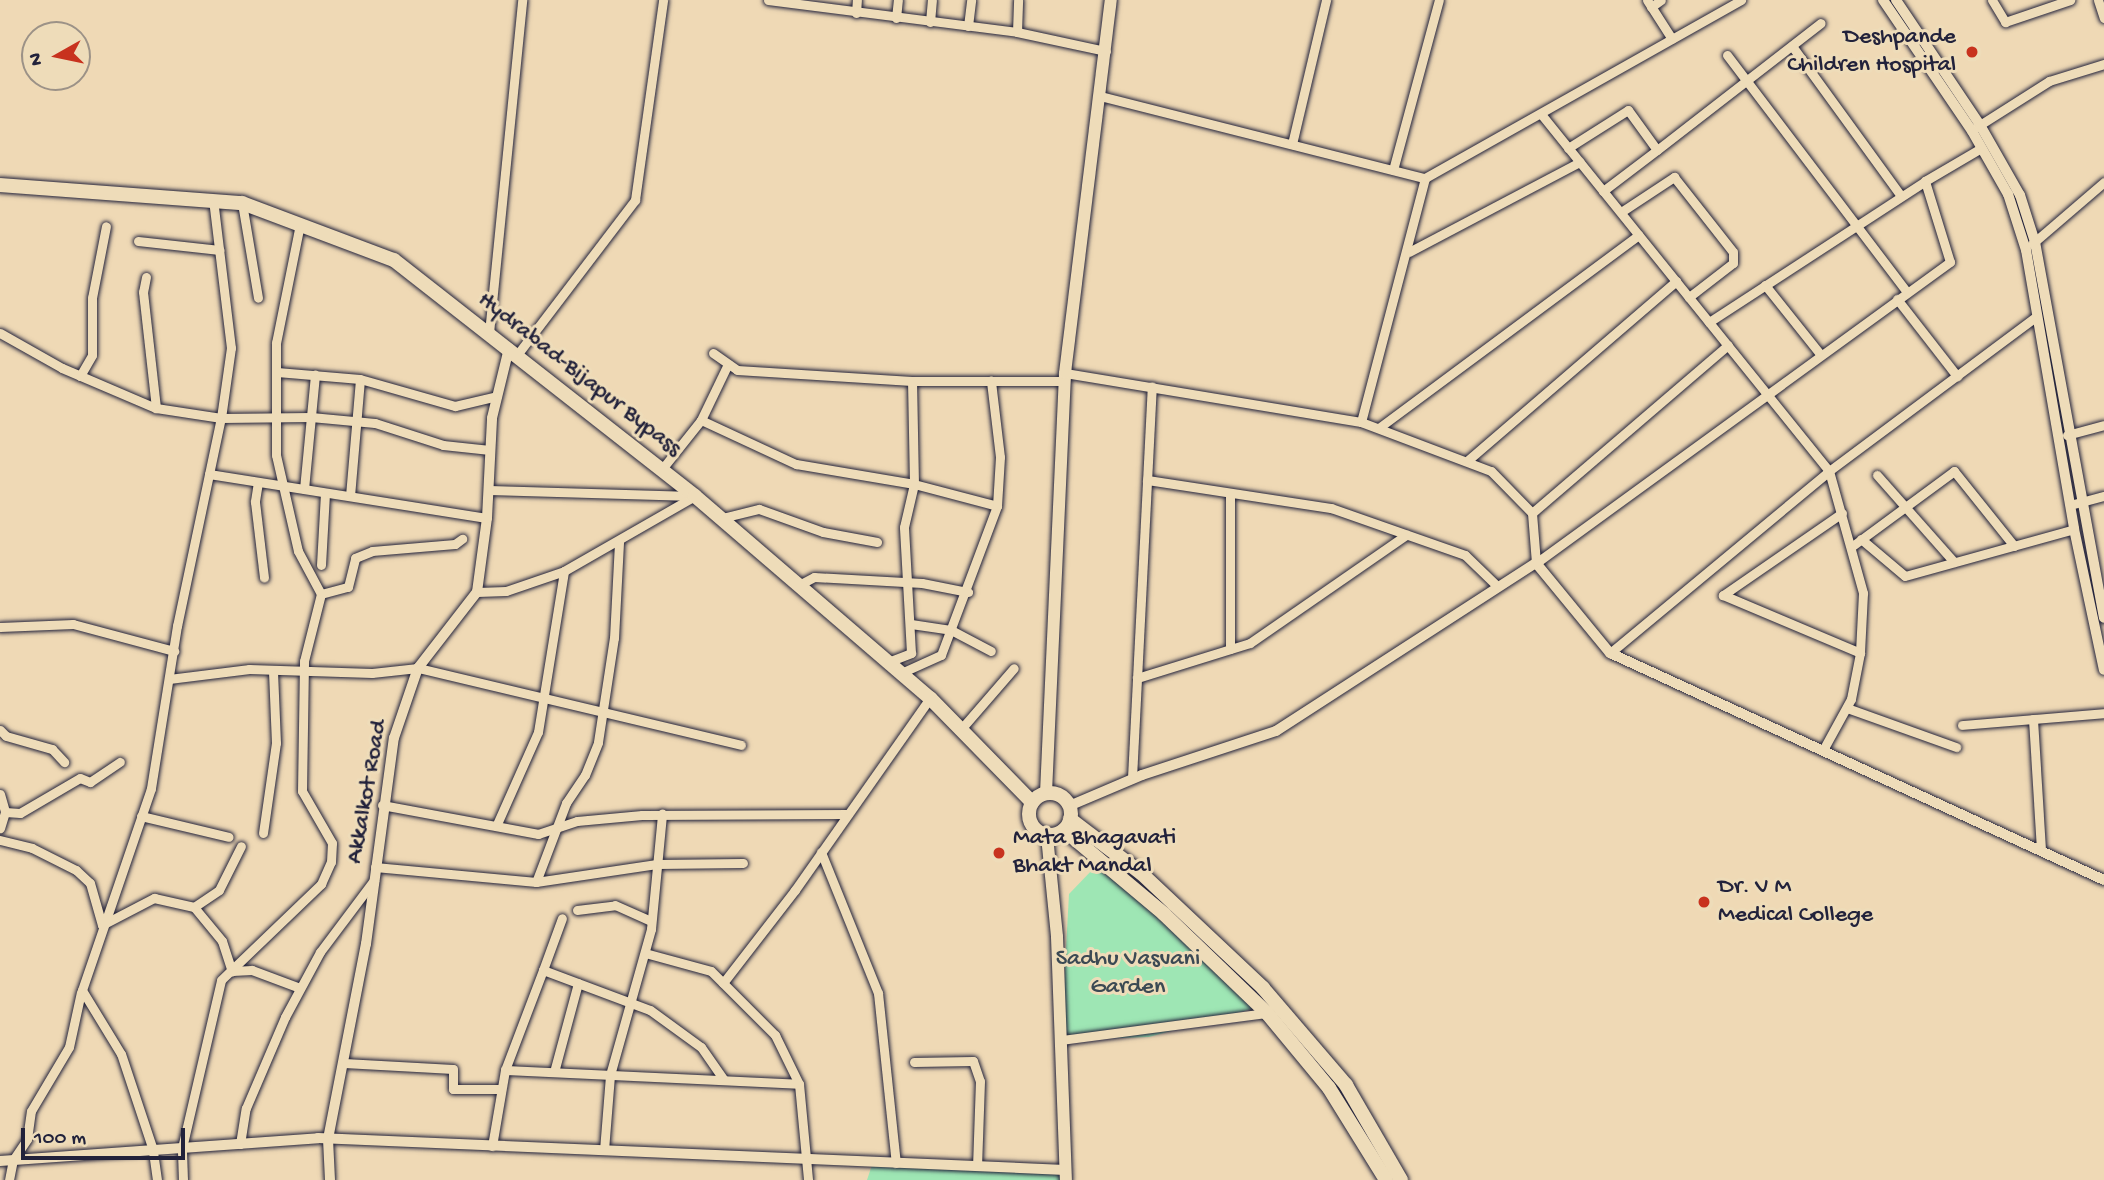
<!DOCTYPE html>
<style>
body{margin:0}
#map{position:relative;width:2104px;height:1180px;overflow:hidden;background:#efd9b5;font-family:"Gochi Hand",sans-serif}
div>[style]{position:absolute}
[style*='--x']{left:calc(var(--x)*1px);top:calc(var(--y)*1px);width:calc(var(--w)*1px);rotate:calc(var(--a)*1deg)}
.green>*{inset:0;background:#9ee6b4}
.roads{filter:drop-shadow(0 0 2px #22223b) drop-shadow(0 0 2px #22223b)}
.minor>*{height:9px;margin:-4.5px;padding:0 4.5px;transform-origin:4.5px;border-radius:4.5px;background:#eedcb9}
.tertiary>*{height:10px;margin:-5px;padding:0 5px;transform-origin:5px;border-radius:5px;background:#eedcb9}
.secondary>*{height:12px;margin:-6px;padding:0 6px;transform-origin:6px;border-radius:6px;background:#eedcb9}
.primary>*{height:14px;margin:-7px;padding:0 7px;transform-origin:7px;border-radius:7px;background:#eedcb9}
.primary>.ring{margin:-7px;padding:0;box-sizing:content-box;background:none;border:14px solid #eedcb9;border-radius:50%}
.dots>*{width:19px;height:19px;translate:-50% -50%;box-sizing:border-box;border:4px solid #eedcb9;border-radius:50%}
span{translate:-50% -50%;white-space:nowrap;text-align:center;line-height:1.15;-webkit-text-stroke:6px #eedcb9;paint-order:stroke}
.poi-label{font-size:24px;color:#22223b}
.right{translate:-100% -50%;text-align:right}
.left{translate:0 -50%;text-align:left}
.street-label{font-size:24px;color:#22223b}
.park-label{font-size:24px;color:#3b4953}
.north{position:absolute;left:21px;top:21px;width:70px;height:70px;box-sizing:border-box;background:#eedcb9;border:2px solid #9c9287;border-radius:50%;rotate:261deg;font-size:19px;font-weight:700;line-height:28px;text-align:center;color:#22223b}
.north::after{content:'';display:block;margin:auto;width:24px;height:32px;background:#c8321e;clip-path:polygon(50% 0,100% 100%,50% 72%,0 100%)}
.scale{position:absolute;left:21px;top:1128px;width:164px;height:32px;box-sizing:border-box;border:4px solid #22223b;border-top:0;padding-left:9px;font-size:21px;line-height:24px;white-space:nowrap;color:#22223b;-webkit-text-stroke:5px #eedcb9;paint-order:stroke}
</style>
<div id="map">
<div class="green">
<div style="clip-path:polygon(1094px 868px,1131px 890px,1259px 1007px,1149px 1037px,1061px 1040px,1069px 894px)"></div>
<div style="clip-path:polygon(873px 1162px,1065px 1170px,1066px 1180px,867px 1180px)"></div>
</div>
<div class="roads">
<div class="minor">
<div style="--x:768;--y:0;--w:251;--a:7.3"></div>
<div style="--x:1017;--y:32;--w:91;--a:12.1"></div>
<div style="--x:1647;--y:0;--w:46;--a:57.3"></div>
<div style="--x:1992;--y:0;--w:26;--a:59"></div>
<div style="--x:2005;--y:22;--w:69;--a:-18.7"></div>
<div style="--x:2098;--y:0;--w:19;--a:72"></div>
<div style="--x:1651;--y:7;--w:12;--a:-35"></div>
<div style="--x:856;--y:13;--w:13;--a:-86"></div>
<div style="--x:896;--y:18;--w:18;--a:-84"></div>
<div style="--x:930;--y:22;--w:22;--a:-85"></div>
<div style="--x:968;--y:26;--w:26;--a:-83"></div>
<div style="--x:1017;--y:32;--w:32;--a:-88"></div>
<div style="--x:1792;--y:46;--w:185;--a:54"></div>
<div style="--x:1727;--y:55;--w:298;--a:52.8"></div>
<div style="--x:1100;--y:96;--w:335;--a:14.2"></div>
<div style="--x:1425;--y:178;--w:363;--a:-29.4"></div>
<div style="--x:1541;--y:114;--w:459;--a:51.1"></div>
<div style="--x:1829;--y:471;--w:127;--a:74.4"></div>
<div style="--x:1863;--y:593;--w:60;--a:92.9"></div>
<div style="--x:1860;--y:653;--w:47;--a:101.1"></div>
<div style="--x:1851;--y:699;--w:58;--a:118.8"></div>
<div style="--x:1975;--y:128;--w:88;--a:-32.4"></div>
<div style="--x:2049;--y:81;--w:58;--a:-17.2"></div>
<div style="--x:1292;--y:144;--w:148;--a:-76.7"></div>
<div style="--x:1568;--y:148;--w:71;--a:-32.3"></div>
<div style="--x:1628;--y:110;--w:49;--a:54.1"></div>
<div style="--x:1657;--y:150;--w:68;--a:142.8"></div>
<div style="--x:1657;--y:150;--w:207;--a:-37.8"></div>
<div style="--x:1393;--y:170;--w:176;--a:-74.9"></div>
<div style="--x:242;--y:203;--w:96;--a:80.4"></div>
<div style="--x:1621;--y:212;--w:64;--a:-33.4"></div>
<div style="--x:1674;--y:177;--w:95;--a:51.8"></div>
<div style="--x:1733;--y:252;--w:11;--a:90"></div>
<div style="--x:1733;--y:263;--w:56;--a:142.3"></div>
<div style="--x:138;--y:241;--w:82;--a:6.3"></div>
<div style="--x:2032;--y:244;--w:95;--a:-40.7"></div>
<div style="--x:1409;--y:252;--w:193;--a:-27.8"></div>
<div style="--x:146;--y:277;--w:15;--a:101"></div>
<div style="--x:143;--y:292;--w:117;--a:83.6"></div>
<div style="--x:1765;--y:285;--w:88;--a:51.4"></div>
<div style="--x:1897;--y:299;--w:98;--a:52.1"></div>
<div style="--x:1709;--y:322;--w:258;--a:-33.1"></div>
<div style="--x:0;--y:333;--w:71;--a:29.4"></div>
<div style="--x:62;--y:368;--w:102;--a:23.1"></div>
<div style="--x:156;--y:408;--w:66;--a:8.7"></div>
<div style="--x:221;--y:418;--w:90;--a:-0.6"></div>
<div style="--x:311;--y:417;--w:64;--a:5.4"></div>
<div style="--x:375;--y:423;--w:71;--a:17.9"></div>
<div style="--x:443;--y:445;--w:47;--a:6.1"></div>
<div style="--x:489;--y:333;--w:335;--a:-84.3"></div>
<div style="--x:713;--y:353;--w:29;--a:35"></div>
<div style="--x:737;--y:370;--w:175;--a:3.6"></div>
<div style="--x:912;--y:381;--w:153;--a:0"></div>
<div style="--x:517;--y:355;--w:195;--a:-52.7"></div>
<div style="--x:635;--y:200;--w:202;--a:-82"></div>
<div style="--x:277;--y:372;--w:83;--a:4.8"></div>
<div style="--x:360;--y:379;--w:99;--a:15.9"></div>
<div style="--x:455;--y:406;--w:43;--a:-13.4"></div>
<div style="--x:1065;--y:373;--w:300;--a:9.4"></div>
<div style="--x:1361;--y:422;--w:139;--a:20.7"></div>
<div style="--x:1491;--y:471;--w:59;--a:45.7"></div>
<div style="--x:1532;--y:513;--w:50;--a:85.4"></div>
<div style="--x:80;--y:376;--w:24;--a:-60"></div>
<div style="--x:92;--y:355;--w:57;--a:-90"></div>
<div style="--x:92;--y:298;--w:73;--a:-79"></div>
<div style="--x:701;--y:420;--w:105;--a:24.9"></div>
<div style="--x:796;--y:464;--w:120;--a:9.6"></div>
<div style="--x:914;--y:484;--w:86;--a:14.8"></div>
<div style="--x:1361;--y:422;--w:252;--a:-75.3"></div>
<div style="--x:1380;--y:427;--w:322;--a:-36.6"></div>
<div style="--x:2067;--y:435;--w:38;--a:-15"></div>
<div style="--x:1467;--y:461;--w:276;--a:-40.7"></div>
<div style="--x:662;--y:469;--w:63;--a:-51.5"></div>
<div style="--x:701;--y:420;--w:62;--a:-64.3"></div>
<div style="--x:209;--y:474;--w:281;--a:9"></div>
<div style="--x:1877;--y:475;--w:116;--a:48.5"></div>
<div style="--x:1147;--y:480;--w:186;--a:8.7"></div>
<div style="--x:1331;--y:508;--w:142;--a:19.3"></div>
<div style="--x:1465;--y:555;--w:45;--a:44.1"></div>
<div style="--x:258;--y:482;--w:20;--a:99"></div>
<div style="--x:255;--y:502;--w:76;--a:83.2"></div>
<div style="--x:304;--y:489;--w:115;--a:-84.5"></div>
<div style="--x:489;--y:490;--w:204;--a:1.7"></div>
<div style="--x:350;--y:496;--w:117;--a:-85.1"></div>
<div style="--x:2070;--y:505;--w:35;--a:-15"></div>
<div style="--x:1532;--y:513;--w:258;--a:-40.6"></div>
<div style="--x:1842;--y:513;--w:145;--a:145.4"></div>
<div style="--x:1723;--y:595;--w:149;--a:22.9"></div>
<div style="--x:722;--y:518;--w:38;--a:-14"></div>
<div style="--x:759;--y:509;--w:68;--a:19.8"></div>
<div style="--x:823;--y:532;--w:55;--a:10.5"></div>
<div style="--x:1861;--y:539;--w:57;--a:40.1"></div>
<div style="--x:1905;--y:576;--w:175;--a:-15.5"></div>
<div style="--x:1851;--y:547;--w:128;--a:-36.4"></div>
<div style="--x:1954;--y:471;--w:96;--a:51.3"></div>
<div style="--x:1536;--y:563;--w:512;--a:-36.02"></div>
<div style="--x:1950;--y:262;--w:85;--a:-107.2"></div>
<div style="--x:1925;--y:181;--w:65;--a:-30.5"></div>
<div style="--x:321;--y:565;--w:72;--a:-86.8"></div>
<div style="--x:799;--y:585;--w:17;--a:-28"></div>
<div style="--x:814;--y:577;--w:108;--a:3.2"></div>
<div style="--x:922;--y:583;--w:47;--a:11.1"></div>
<div style="--x:477;--y:592;--w:29;--a:-2"></div>
<div style="--x:506;--y:591;--w:61;--a:-19"></div>
<div style="--x:564;--y:571;--w:151;--a:-29.8"></div>
<div style="--x:321;--y:594;--w:28;--a:-15"></div>
<div style="--x:348;--y:587;--w:30;--a:-76"></div>
<div style="--x:355;--y:558;--w:18;--a:-22"></div>
<div style="--x:372;--y:551;--w:83;--a:-4.8"></div>
<div style="--x:455;--y:544;--w:9;--a:-36"></div>
<div style="--x:911;--y:624;--w:40;--a:8.5"></div>
<div style="--x:951;--y:630;--w:45;--a:27.7"></div>
<div style="--x:0;--y:627;--w:73;--a:-2.4"></div>
<div style="--x:73;--y:624;--w:105;--a:15"></div>
<div style="--x:1230;--y:649;--w:156;--a:-90"></div>
<div style="--x:1610;--y:653;--w:285;--a:-39.7"></div>
<div style="--x:1829;--y:471;--w:259;--a:-36.7"></div>
<div style="--x:888;--y:662;--w:25;--a:-21"></div>
<div style="--x:911;--y:653;--w:126;--a:-93.2"></div>
<div style="--x:904;--y:527;--w:44;--a:-76.9"></div>
<div style="--x:914;--y:484;--w:103;--a:-91.1"></div>
<div style="--x:901;--y:673;--w:44;--a:-24.2"></div>
<div style="--x:941;--y:655;--w:159;--a:-69.4"></div>
<div style="--x:997;--y:506;--w:49;--a:-86.5"></div>
<div style="--x:1000;--y:457;--w:77;--a:-96.8"></div>
<div style="--x:1137;--y:678;--w:118;--a:-17.2"></div>
<div style="--x:1250;--y:643;--w:190;--a:-34.7"></div>
<div style="--x:169;--y:679;--w:81;--a:-7.1"></div>
<div style="--x:249;--y:669;--w:123;--a:1.9"></div>
<div style="--x:372;--y:673;--w:46;--a:-6.2"></div>
<div style="--x:418;--y:668;--w:332;--a:13.4"></div>
<div style="--x:1847;--y:708;--w:116;--a:19.7"></div>
<div style="--x:2033;--y:719;--w:130;--a:86.5"></div>
<div style="--x:1962;--y:725;--w:143;--a:-4.8"></div>
<div style="--x:962;--y:728;--w:79;--a:-49.1"></div>
<div style="--x:0;--y:730;--w:8;--a:45"></div>
<div style="--x:6;--y:736;--w:48;--a:15.8"></div>
<div style="--x:52;--y:749;--w:18;--a:47"></div>
<div style="--x:1132;--y:778;--w:392;--a:-87.1"></div>
<div style="--x:0;--y:794;--w:19;--a:74"></div>
<div style="--x:5;--y:812;--w:17;--a:107"></div>
<div style="--x:382;--y:805;--w:159;--a:10.5"></div>
<div style="--x:538;--y:834;--w:41;--a:-18.4"></div>
<div style="--x:577;--y:821;--w:65;--a:-5.3"></div>
<div style="--x:642;--y:815;--w:206;--a:-0.3"></div>
<div style="--x:5;--y:812;--w:15;--a:4"></div>
<div style="--x:20;--y:813;--w:69;--a:-30.3"></div>
<div style="--x:80;--y:778;--w:11;--a:22"></div>
<div style="--x:90;--y:782;--w:36;--a:-34"></div>
<div style="--x:141;--y:816;--w:90;--a:13.4"></div>
<div style="--x:497;--y:824;--w:101;--a:-66"></div>
<div style="--x:538;--y:732;--w:163;--a:-80.8"></div>
<div style="--x:263;--y:833;--w:91;--a:-81.8"></div>
<div style="--x:276;--y:743;--w:73;--a:-92.4"></div>
<div style="--x:0;--y:840;--w:33;--a:14"></div>
<div style="--x:32;--y:848;--w:49;--a:26.6"></div>
<div style="--x:76;--y:870;--w:19;--a:43"></div>
<div style="--x:90;--y:883;--w:44;--a:74.1"></div>
<div style="--x:102;--y:925;--w:59;--a:-27.4"></div>
<div style="--x:154;--y:898;--w:41;--a:12.7"></div>
<div style="--x:194;--y:907;--w:44;--a:50.5"></div>
<div style="--x:222;--y:941;--w:32;--a:72"></div>
<div style="--x:232;--y:971;--w:20;--a:-3"></div>
<div style="--x:252;--y:970;--w:51;--a:20.6"></div>
<div style="--x:821;--y:852;--w:152;--a:68"></div>
<div style="--x:878;--y:993;--w:171;--a:84"></div>
<div style="--x:375;--y:867;--w:162;--a:5.3"></div>
<div style="--x:536;--y:882;--w:122;--a:-8.5"></div>
<div style="--x:657;--y:864;--w:86;--a:-0.7"></div>
<div style="--x:536;--y:882;--w:85;--a:-69.2"></div>
<div style="--x:566;--y:803;--w:34;--a:-56"></div>
<div style="--x:585;--y:775;--w:35;--a:-68"></div>
<div style="--x:598;--y:742;--w:105;--a:-81.3"></div>
<div style="--x:614;--y:638;--w:97;--a:-87"></div>
<div style="--x:194;--y:907;--w:30;--a:-34"></div>
<div style="--x:219;--y:890;--w:49;--a:-63.4"></div>
<div style="--x:577;--y:910;--w:38;--a:-7"></div>
<div style="--x:615;--y:905;--w:39;--a:24"></div>
<div style="--x:645;--y:953;--w:68;--a:15.3"></div>
<div style="--x:711;--y:971;--w:91;--a:45"></div>
<div style="--x:775;--y:1035;--w:55;--a:63.9"></div>
<div style="--x:799;--y:1084;--w:96;--a:84.6"></div>
<div style="--x:543;--y:970;--w:55;--a:-69.9"></div>
<div style="--x:723;--y:983;--w:118;--a:-52.3"></div>
<div style="--x:795;--y:890;--w:235;--a:-54.9"></div>
<div style="--x:1061;--y:1040;--w:208;--a:-7.5"></div>
<div style="--x:914;--y:1062;--w:59;--a:-1"></div>
<div style="--x:973;--y:1061;--w:21;--a:71"></div>
<div style="--x:980;--y:1081;--w:85;--a:92"></div>
<div style="--x:344;--y:1063;--w:109;--a:3.2"></div>
<div style="--x:453;--y:1069;--w:20;--a:90"></div>
<div style="--x:453;--y:1089;--w:47;--a:0"></div>
<div style="--x:505;--y:1070;--w:107;--a:-69.2"></div>
<div style="--x:543;--y:970;--w:114;--a:20.5"></div>
<div style="--x:650;--y:1010;--w:63;--a:36"></div>
<div style="--x:701;--y:1047;--w:40;--a:55.1"></div>
<div style="--x:554;--y:1072;--w:92;--a:-74.9"></div>
<div style="--x:240;--y:1144;--w:36;--a:-81"></div>
<div style="--x:246;--y:1108;--w:99;--a:-66.8"></div>
<div style="--x:285;--y:1017;--w:74;--a:-61.7"></div>
<div style="--x:320;--y:952;--w:90;--a:-53.1"></div>
<div style="--x:492;--y:1146;--w:77;--a:-80.3"></div>
<div style="--x:505;--y:1070;--w:294;--a:2.7"></div>
<div style="--x:604;--y:1150;--w:75;--a:-85.4"></div>
<div style="--x:610;--y:1075;--w:152;--a:-74.3"></div>
<div style="--x:651;--y:929;--w:116;--a:-84.5"></div>
<div style="--x:9;--y:1180;--w:20;--a:-79"></div>
<div style="--x:13;--y:1160;--w:25;--a:-56"></div>
<div style="--x:27;--y:1139;--w:28;--a:-82"></div>
<div style="--x:31;--y:1111;--w:74;--a:-59.3"></div>
<div style="--x:69;--y:1047;--w:56;--a:-77.7"></div>
<div style="--x:157;--y:1180;--w:30;--a:-98"></div>
<div style="--x:153;--y:1150;--w:101;--a:-108.4"></div>
<div style="--x:121;--y:1054;--w:75;--a:-121.4"></div>
<div style="--x:82;--y:990;--w:213;--a:-71.1"></div>
<div style="--x:151;--y:788;--w:164;--a:-80.9"></div>
<div style="--x:177;--y:626;--w:213;--a:-78.1"></div>
<div style="--x:221;--y:418;--w:71;--a:-81.9"></div>
<div style="--x:231;--y:348;--w:150;--a:-96.9"></div>
<div style="--x:183;--y:1180;--w:32;--a:-92"></div>
<div style="--x:182;--y:1148;--w:172;--a:-76.9"></div>
<div style="--x:221;--y:980;--w:139;--a:-43.8"></div>
<div style="--x:321;--y:884;--w:24;--a:-66"></div>
<div style="--x:331;--y:862;--w:19;--a:-87"></div>
<div style="--x:332;--y:843;--w:60;--a:-120"></div>
<div style="--x:302;--y:791;--w:130;--a:-89.1"></div>
<div style="--x:304;--y:661;--w:69;--a:-75.8"></div>
<div style="--x:321;--y:594;--w:49;--a:-118.1"></div>
<div style="--x:298;--y:551;--w:98;--a:-102.9"></div>
<div style="--x:276;--y:455;--w:112;--a:-90"></div>
<div style="--x:276;--y:343;--w:121;--a:-78.6"></div>
</div>
<div class="tertiary">
<div style="--x:1883;--y:0;--w:158;--a:55.8"></div>
<div style="--x:1972;--y:131;--w:73;--a:60.3"></div>
<div style="--x:2008;--y:194;--w:59;--a:72.2"></div>
<div style="--x:2026;--y:250;--w:283;--a:80.2"></div>
<div style="--x:2074;--y:529;--w:144;--a:78"></div>
<div style="--x:1896;--y:0;--w:151;--a:56.1"></div>
<div style="--x:1980;--y:125;--w:81;--a:60.3"></div>
<div style="--x:2020;--y:195;--w:49;--a:72.3"></div>
<div style="--x:2035;--y:242;--w:382;--a:79.6"></div>
<div style="--x:1069;--y:806;--w:79;--a:-23"></div>
<div style="--x:1142;--y:775;--w:141;--a:-18.2"></div>
<div style="--x:1276;--y:731;--w:310;--a:-32.9"></div>
<div style="--x:1536;--y:563;--w:117;--a:50.6"></div>
<div style="--x:1610;--y:653;--w:544;--a:24.68"></div>
<div style="--x:0;--y:1161;--w:319;--a:-4.1"></div>
<div style="--x:318;--y:1138;--w:748;--a:2.45"></div>
<div style="--x:330;--y:1180;--w:41;--a:-92.8"></div>
<div style="--x:328;--y:1139;--w:199;--a:-79"></div>
<div style="--x:366;--y:944;--w:208;--a:-82.3"></div>
<div style="--x:394;--y:738;--w:74;--a:-71.1"></div>
<div style="--x:418;--y:668;--w:96;--a:-52.2"></div>
<div style="--x:477;--y:592;--w:75;--a:-82.3"></div>
<div style="--x:487;--y:518;--w:100;--a:-87.1"></div>
<div style="--x:492;--y:418;--w:72;--a:-76.3"></div>
</div>
<div class="secondary">
<div style="--x:1046;--y:793;--w:420;--a:-87.4"></div>
<div style="--x:1065;--y:373;--w:376;--a:-83"></div>
<div style="--x:1047;--y:836;--w:101;--a:84.3"></div>
<div style="--x:1057;--y:937;--w:243;--a:87.9"></div>
</div>
<div class="primary">
<div style="--x:0;--y:185;--w:243;--a:4.3"></div>
<div style="--x:242;--y:203;--w:162;--a:20.6"></div>
<div style="--x:394;--y:260;--w:382;--a:38.1"></div>
<div style="--x:695;--y:496;--w:310;--a:40.7"></div>
<div style="--x:930;--y:698;--w:146;--a:45.6"></div>
<div class="ring" style="left:1029px;top:793px;width:28px;height:28px"></div>
<div style="--x:1070;--y:819;--w:89;--a:37.3"></div>
<div style="--x:1141;--y:873;--w:168;--a:43.3"></div>
<div style="--x:1263;--y:988;--w:128;--a:49.4"></div>
<div style="--x:1346;--y:1085;--w:110;--a:59.9"></div>
<div style="--x:1064;--y:830;--w:131;--a:40"></div>
<div style="--x:1164;--y:914;--w:143;--a:43.9"></div>
<div style="--x:1267;--y:1013;--w:97;--a:50.4"></div>
<div style="--x:1329;--y:1088;--w:108;--a:58.2"></div>
</div>
</div>
<div class="dots">
<div style="left:1972px;top:52px;background:#c8321e"></div>
<div style="left:999px;top:853px;background:#c8321e"></div>
<div style="left:1704px;top:902px;background:#c8321e"></div>
</div>
<div class="poi-label">
<span class="right" style="left:1956px;top:52px">Deshpande<br>Children Hospital</span>
<span class="left" style="left:1013px;top:853px">Mata Bhagavati<br>Bhakt Mandal</span>
<span class="left" style="left:1718px;top:902px">Dr. V M<br>Medical College</span>
</div>
<div class="street-label">
<span style="left:579px;top:375px;rotate:38deg">Hydrabad-Bijapur Bypass</span>
<span style="left:368px;top:792px;rotate:-80deg">Akkalkot Road</span>
</div>
<div class="park-label">
<span style="left:1128px;top:974px">Sadhu Vasvani<br>Garden</span>
</div>
<div class="north">N</div>
<div class="scale">100 m</div>
</div>
